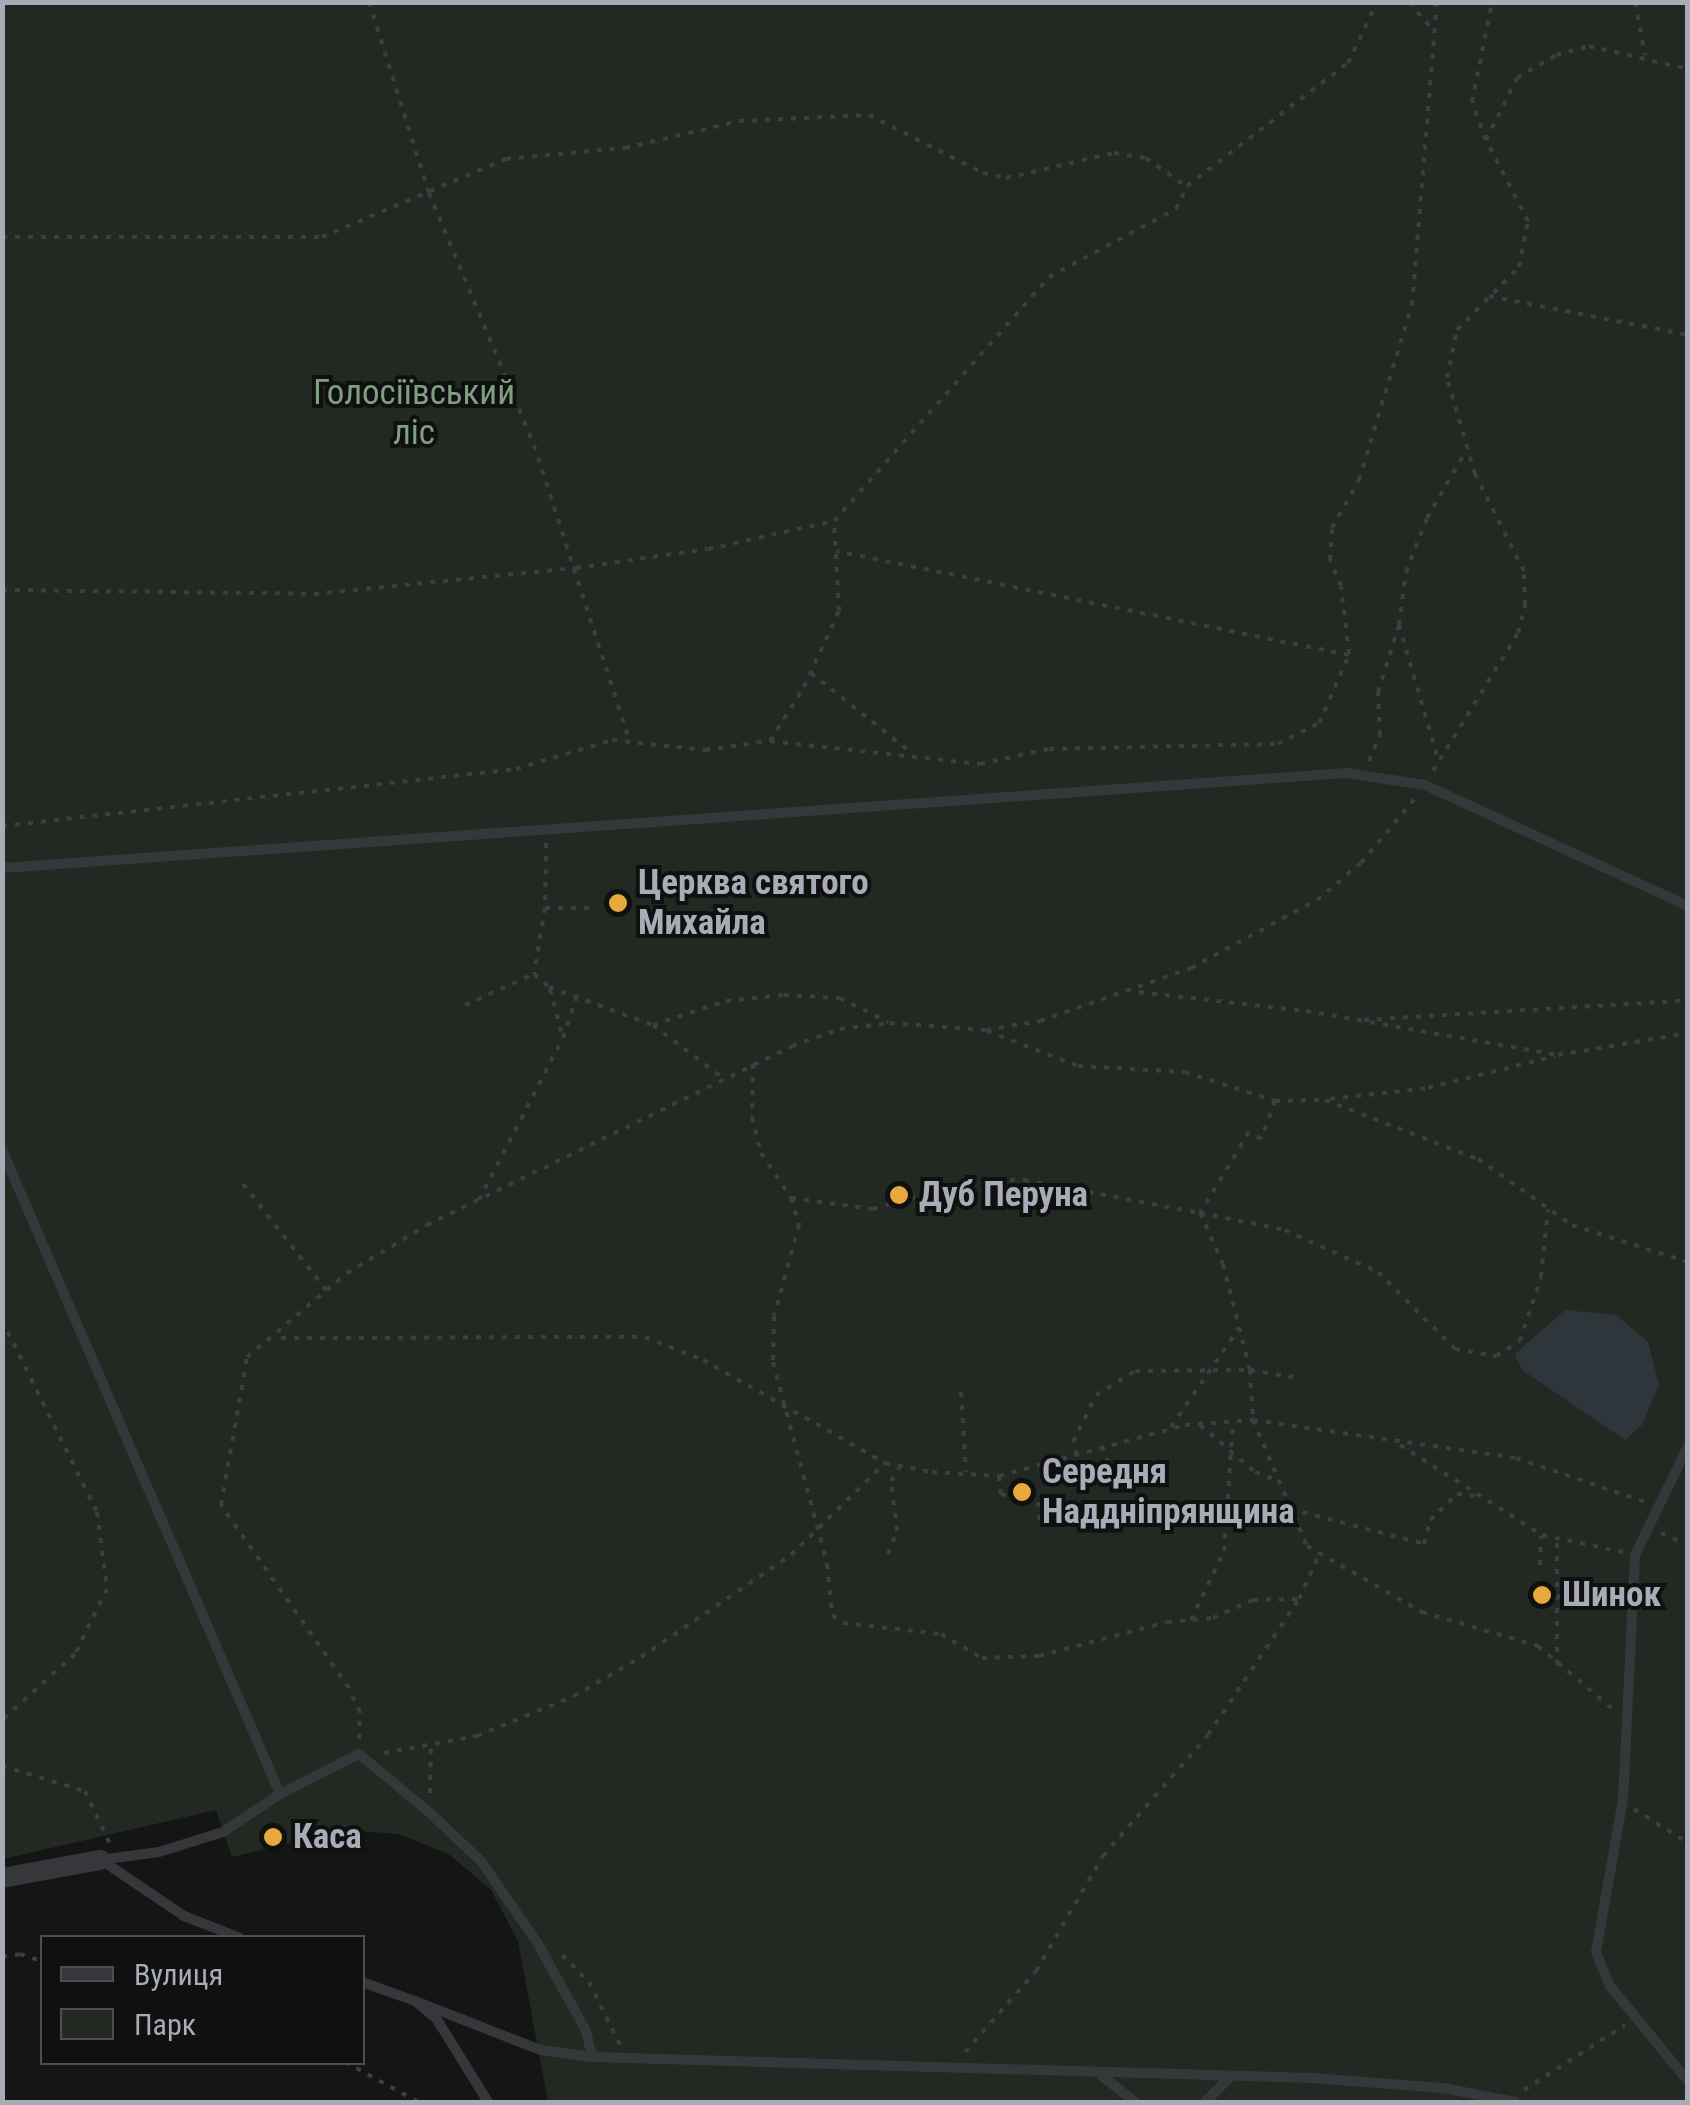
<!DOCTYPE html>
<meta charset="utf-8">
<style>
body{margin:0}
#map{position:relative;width:1690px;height:2105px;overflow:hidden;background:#151516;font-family:"Roboto Condensed",sans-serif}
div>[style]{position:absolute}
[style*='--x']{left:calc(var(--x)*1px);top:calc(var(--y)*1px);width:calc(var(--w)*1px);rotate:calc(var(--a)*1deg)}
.green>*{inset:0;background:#212922}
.water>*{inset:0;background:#2e363c}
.path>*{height:4px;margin-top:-2px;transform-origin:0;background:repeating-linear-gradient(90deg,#3c3e42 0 5px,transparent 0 13px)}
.service>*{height:10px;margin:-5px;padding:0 5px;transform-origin:5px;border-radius:5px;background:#36373b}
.minor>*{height:20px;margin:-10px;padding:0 10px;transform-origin:10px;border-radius:10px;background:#36373b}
.dots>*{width:28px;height:28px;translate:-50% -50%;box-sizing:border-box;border:5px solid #101011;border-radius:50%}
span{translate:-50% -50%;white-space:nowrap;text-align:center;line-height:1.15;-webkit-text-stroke:8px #101011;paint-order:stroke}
.park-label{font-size:35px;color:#7fa080}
.poi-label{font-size:35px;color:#a7acb6;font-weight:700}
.left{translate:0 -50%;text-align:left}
.frame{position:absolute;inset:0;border:5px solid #a7acb6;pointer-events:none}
.legend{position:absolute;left:40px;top:1935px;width:325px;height:130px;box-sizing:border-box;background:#101011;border:2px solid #4c4e53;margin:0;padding:12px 18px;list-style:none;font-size:30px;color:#a7acb6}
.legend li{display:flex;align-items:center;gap:20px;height:50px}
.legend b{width:50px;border:2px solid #4c4e53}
</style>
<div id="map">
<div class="green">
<div style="clip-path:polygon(2px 3px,1687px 3px,1687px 2102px,548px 2102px,518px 1941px,491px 1890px,450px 1855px,399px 1834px,344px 1830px,232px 1857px,216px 1810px,3px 1859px)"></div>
</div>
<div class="water">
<div style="clip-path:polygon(1565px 1310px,1616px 1315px,1648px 1342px,1659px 1384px,1642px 1425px,1625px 1440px,1522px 1370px,1515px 1354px)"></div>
</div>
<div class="path">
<div style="--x:369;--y:2;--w:200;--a:72.6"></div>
<div style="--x:429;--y:193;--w:273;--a:67.4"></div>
<div style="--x:534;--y:445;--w:312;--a:72.1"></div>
<div style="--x:1409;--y:2;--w:39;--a:50"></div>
<div style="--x:1635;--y:2;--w:54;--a:79.3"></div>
<div style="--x:1486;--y:140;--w:40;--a:-110.2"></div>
<div style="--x:1472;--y:102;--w:102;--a:-78.7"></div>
<div style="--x:2;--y:237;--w:320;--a:0"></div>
<div style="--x:322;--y:237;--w:200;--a:-23"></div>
<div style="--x:506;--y:159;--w:120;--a:-5.3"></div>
<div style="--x:625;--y:148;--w:117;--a:-13.3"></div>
<div style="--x:739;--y:121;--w:130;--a:-2.6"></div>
<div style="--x:869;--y:115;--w:128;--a:27"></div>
<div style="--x:983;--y:173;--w:24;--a:12"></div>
<div style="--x:1006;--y:178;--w:111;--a:-13"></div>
<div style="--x:1114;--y:153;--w:32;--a:9"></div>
<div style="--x:1146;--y:158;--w:49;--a:35"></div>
<div style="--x:1489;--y:296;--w:203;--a:11.1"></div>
<div style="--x:2;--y:590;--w:312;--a:0.7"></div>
<div style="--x:314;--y:594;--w:263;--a:-5.7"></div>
<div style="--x:576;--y:568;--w:133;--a:-8.2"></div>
<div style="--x:708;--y:549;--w:129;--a:-12.5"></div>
<div style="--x:834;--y:521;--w:325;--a:-48.6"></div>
<div style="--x:1049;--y:277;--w:144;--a:-28.2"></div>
<div style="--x:1176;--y:209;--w:25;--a:-64"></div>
<div style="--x:1187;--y:186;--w:203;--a:-37.4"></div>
<div style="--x:1348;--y:63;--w:68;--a:-64.6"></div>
<div style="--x:1399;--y:625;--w:140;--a:73.8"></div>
<div style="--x:1349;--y:654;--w:68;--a:-96.7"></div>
<div style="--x:1341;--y:586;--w:28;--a:-113"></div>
<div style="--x:1330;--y:560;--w:32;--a:-86"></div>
<div style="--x:1332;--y:528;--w:55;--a:-60.6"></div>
<div style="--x:1359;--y:480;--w:183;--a:-73.2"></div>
<div style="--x:1412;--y:305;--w:304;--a:-85.3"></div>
<div style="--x:811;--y:673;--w:130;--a:38.5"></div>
<div style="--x:770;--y:741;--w:64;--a:-57.8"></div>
<div style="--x:804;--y:687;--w:84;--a:-65.3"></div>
<div style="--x:839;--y:611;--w:90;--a:-93.2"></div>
<div style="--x:1369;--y:761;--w:28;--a:-67"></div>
<div style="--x:1380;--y:735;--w:43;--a:-92.7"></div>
<div style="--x:1378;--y:692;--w:70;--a:-72.6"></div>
<div style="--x:1399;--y:625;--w:53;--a:-82.5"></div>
<div style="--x:1406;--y:572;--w:58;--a:-68.7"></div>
<div style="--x:1427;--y:518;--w:78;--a:-59.8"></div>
<div style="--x:1433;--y:771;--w:162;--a:-58.4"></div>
<div style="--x:1518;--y:633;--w:29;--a:-76"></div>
<div style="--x:1525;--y:605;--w:34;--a:-92"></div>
<div style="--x:1524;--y:571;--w:109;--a:-116.8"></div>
<div style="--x:1475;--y:474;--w:100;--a:-106.3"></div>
<div style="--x:1447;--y:378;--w:49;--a:-78.2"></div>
<div style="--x:1457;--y:330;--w:88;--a:-45.5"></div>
<div style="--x:1519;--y:267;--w:47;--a:-78.9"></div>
<div style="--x:1528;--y:221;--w:91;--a:-117.4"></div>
<div style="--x:1486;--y:140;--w:69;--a:-63.4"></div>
<div style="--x:1517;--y:78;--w:45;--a:-30.5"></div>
<div style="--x:1556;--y:55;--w:34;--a:-15"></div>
<div style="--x:1589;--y:46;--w:102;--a:13.1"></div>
<div style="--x:2;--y:826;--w:517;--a:-6.33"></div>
<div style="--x:516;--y:769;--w:100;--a:-16.8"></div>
<div style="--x:612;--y:740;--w:94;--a:6.1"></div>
<div style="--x:705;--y:750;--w:66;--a:-7.9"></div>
<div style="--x:770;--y:741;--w:211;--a:6.3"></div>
<div style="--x:980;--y:764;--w:71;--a:-12.3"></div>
<div style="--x:1049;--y:749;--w:229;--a:-1.3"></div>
<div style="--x:1278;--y:744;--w:46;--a:-27.1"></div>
<div style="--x:1319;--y:723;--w:74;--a:-66.2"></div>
<div style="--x:1349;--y:655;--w:523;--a:-168.54"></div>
<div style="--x:546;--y:843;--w:65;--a:90.9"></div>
<div style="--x:545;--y:908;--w:52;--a:0"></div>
<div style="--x:545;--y:908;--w:67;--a:99.5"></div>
<div style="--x:534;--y:974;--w:20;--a:41"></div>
<div style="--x:549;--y:987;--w:111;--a:20.1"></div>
<div style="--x:653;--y:1025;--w:88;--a:37.1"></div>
<div style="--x:550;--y:989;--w:51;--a:75.1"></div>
<div style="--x:1139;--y:992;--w:168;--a:6.5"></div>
<div style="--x:1306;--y:1011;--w:256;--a:9.9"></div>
<div style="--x:1558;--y:1055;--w:132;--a:-9.6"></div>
<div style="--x:465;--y:1005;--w:76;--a:-24.2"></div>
<div style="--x:1364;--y:1020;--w:325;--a:-3.5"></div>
<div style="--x:653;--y:1025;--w:77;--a:-18.2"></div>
<div style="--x:726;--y:1001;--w:58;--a:-5.9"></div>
<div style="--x:784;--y:995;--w:56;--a:3.1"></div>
<div style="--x:840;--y:998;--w:54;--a:26.6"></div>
<div style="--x:987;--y:1031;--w:97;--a:21"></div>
<div style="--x:1078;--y:1066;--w:107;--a:3.2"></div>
<div style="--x:1185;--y:1072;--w:95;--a:17.9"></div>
<div style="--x:1275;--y:1101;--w:50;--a:-1.1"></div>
<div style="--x:1325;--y:1100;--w:164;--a:21.1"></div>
<div style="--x:1478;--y:1159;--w:115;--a:35.1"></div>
<div style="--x:1572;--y:1225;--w:122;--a:17.7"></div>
<div style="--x:753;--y:1064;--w:53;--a:91.1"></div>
<div style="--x:752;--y:1117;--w:37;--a:76"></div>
<div style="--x:761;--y:1153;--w:54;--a:56.3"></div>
<div style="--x:791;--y:1198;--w:28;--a:73"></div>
<div style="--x:799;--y:1225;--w:94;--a:105.4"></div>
<div style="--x:774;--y:1316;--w:46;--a:91.2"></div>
<div style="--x:773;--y:1362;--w:209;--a:75"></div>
<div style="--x:827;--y:1564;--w:51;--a:84.4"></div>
<div style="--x:832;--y:1615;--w:14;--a:36"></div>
<div style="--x:843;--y:1623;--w:99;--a:6.4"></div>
<div style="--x:941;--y:1634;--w:48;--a:30.3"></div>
<div style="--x:982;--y:1658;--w:57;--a:-2"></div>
<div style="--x:1039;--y:1656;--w:132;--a:-14.9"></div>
<div style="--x:1167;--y:1622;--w:46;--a:-5"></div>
<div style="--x:1213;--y:1618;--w:44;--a:-24.2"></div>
<div style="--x:1253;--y:1600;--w:46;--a:-1.2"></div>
<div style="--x:1299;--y:1599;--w:51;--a:-65.5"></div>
<div style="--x:1330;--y:1099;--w:99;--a:-6.4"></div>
<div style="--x:1428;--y:1088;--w:131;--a:-14.1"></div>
<div style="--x:1275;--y:1101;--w:40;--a:110.2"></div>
<div style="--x:1261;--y:1139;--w:14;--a:-150"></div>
<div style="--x:1249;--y:1132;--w:95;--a:121.2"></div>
<div style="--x:1200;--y:1213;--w:87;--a:11.3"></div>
<div style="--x:1285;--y:1230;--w:102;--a:24.3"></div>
<div style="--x:1378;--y:1272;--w:109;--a:45"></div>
<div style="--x:1455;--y:1349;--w:42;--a:9.7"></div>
<div style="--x:1496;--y:1356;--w:28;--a:-32"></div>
<div style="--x:1520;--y:1341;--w:67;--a:-71.8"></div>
<div style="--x:1541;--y:1277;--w:68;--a:-84.1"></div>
<div style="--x:243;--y:1184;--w:136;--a:51.9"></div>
<div style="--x:791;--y:1198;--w:83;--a:7.6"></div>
<div style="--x:873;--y:1209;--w:102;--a:-15.9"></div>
<div style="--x:971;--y:1181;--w:53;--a:-1.1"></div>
<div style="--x:1024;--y:1180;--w:179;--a:10.6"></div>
<div style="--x:1200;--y:1213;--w:56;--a:65.7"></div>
<div style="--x:1223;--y:1264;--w:109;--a:75.7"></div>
<div style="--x:1250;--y:1370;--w:50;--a:86.6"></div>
<div style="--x:1253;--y:1420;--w:137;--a:66.8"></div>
<div style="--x:1307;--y:1546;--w:133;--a:29.9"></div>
<div style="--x:1422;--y:1612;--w:121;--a:16.3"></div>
<div style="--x:1538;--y:1646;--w:101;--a:40.2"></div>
<div style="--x:479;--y:1200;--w:182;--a:-62.6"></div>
<div style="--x:563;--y:1038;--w:41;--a:-71.6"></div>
<div style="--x:2;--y:1320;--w:214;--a:63.7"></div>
<div style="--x:97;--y:1512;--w:78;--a:82.6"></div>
<div style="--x:107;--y:1589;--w:72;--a:116.2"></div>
<div style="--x:75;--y:1654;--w:98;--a:137.9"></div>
<div style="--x:281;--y:1338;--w:364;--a:-0.2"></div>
<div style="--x:645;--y:1337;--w:62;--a:21.6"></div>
<div style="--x:703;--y:1360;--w:209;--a:29.5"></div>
<div style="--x:885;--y:1463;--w:48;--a:10.8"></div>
<div style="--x:932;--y:1472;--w:67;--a:3.4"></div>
<div style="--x:999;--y:1476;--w:193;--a:-15.3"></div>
<div style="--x:1185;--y:1425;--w:68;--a:-4.2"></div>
<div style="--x:1253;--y:1420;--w:266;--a:8.2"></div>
<div style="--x:1516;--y:1458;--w:136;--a:18.8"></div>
<div style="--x:961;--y:1392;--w:80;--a:86.4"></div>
<div style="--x:1200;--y:1425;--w:72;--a:40.5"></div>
<div style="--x:1255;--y:1472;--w:22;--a:21"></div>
<div style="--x:1171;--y:1427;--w:120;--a:-55.5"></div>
<div style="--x:1400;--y:1445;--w:168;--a:32.4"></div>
<div style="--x:1542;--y:1535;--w:83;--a:11.9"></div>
<div style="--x:1102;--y:1446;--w:46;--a:71.2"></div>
<div style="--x:1077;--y:1455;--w:14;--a:-107"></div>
<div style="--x:1073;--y:1442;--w:52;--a:-63.9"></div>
<div style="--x:1096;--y:1395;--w:46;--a:-31.6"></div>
<div style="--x:1135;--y:1371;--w:115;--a:-0.5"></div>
<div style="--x:1250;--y:1370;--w:49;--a:9.5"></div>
<div style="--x:999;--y:1476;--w:18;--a:84"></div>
<div style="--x:1001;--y:1494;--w:38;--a:12"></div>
<div style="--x:1038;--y:1502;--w:22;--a:85"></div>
<div style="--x:1290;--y:1509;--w:138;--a:14.6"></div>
<div style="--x:1424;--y:1544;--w:25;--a:-76"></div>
<div style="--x:1430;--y:1520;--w:37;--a:-44"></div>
<div style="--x:1457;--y:1494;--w:20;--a:6"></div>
<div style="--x:1661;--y:1533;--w:30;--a:24"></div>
<div style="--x:888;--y:1554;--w:25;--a:-69"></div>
<div style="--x:897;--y:1531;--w:50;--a:-96.8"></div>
<div style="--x:891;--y:1481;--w:15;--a:-58"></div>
<div style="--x:1540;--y:1565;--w:29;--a:-88"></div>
<div style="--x:1557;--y:1596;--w:60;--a:10.6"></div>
<div style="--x:1191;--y:1620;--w:76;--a:-64.4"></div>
<div style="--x:1224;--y:1551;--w:128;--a:-86"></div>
<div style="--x:1557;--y:1665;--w:125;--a:-90"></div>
<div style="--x:359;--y:1739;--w:27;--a:-88"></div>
<div style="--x:360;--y:1712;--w:26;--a:-115"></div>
<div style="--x:349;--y:1688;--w:223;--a:-125"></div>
<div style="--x:221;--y:1505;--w:150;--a:-80"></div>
<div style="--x:247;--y:1357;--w:131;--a:-40"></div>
<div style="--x:347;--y:1273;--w:93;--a:-31"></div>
<div style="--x:427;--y:1225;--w:407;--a:-26.1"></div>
<div style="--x:792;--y:1046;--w:51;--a:-19.5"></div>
<div style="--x:840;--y:1029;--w:50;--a:-6.8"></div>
<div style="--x:890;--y:1023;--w:96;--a:4.2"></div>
<div style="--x:986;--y:1030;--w:55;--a:-9.5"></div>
<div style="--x:1040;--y:1021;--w:160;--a:-19.3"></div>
<div style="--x:1191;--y:968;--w:143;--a:-28.4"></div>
<div style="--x:1317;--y:900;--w:57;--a:-40.1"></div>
<div style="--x:1361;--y:863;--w:87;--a:-50.1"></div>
<div style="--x:384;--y:1753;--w:95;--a:-10.4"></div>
<div style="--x:477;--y:1736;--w:105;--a:-22.4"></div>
<div style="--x:574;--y:1696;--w:78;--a:-30.2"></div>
<div style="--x:641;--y:1657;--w:181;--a:-34.2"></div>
<div style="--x:791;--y:1555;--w:132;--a:-44.4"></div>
<div style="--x:2;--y:1766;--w:87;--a:16.8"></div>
<div style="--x:85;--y:1791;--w:59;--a:64.7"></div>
<div style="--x:430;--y:1793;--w:48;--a:-88.8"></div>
<div style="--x:1634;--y:1809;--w:64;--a:32.2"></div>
<div style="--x:562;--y:1955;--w:38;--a:45"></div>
<div style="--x:589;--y:1982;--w:70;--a:63.8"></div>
<div style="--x:2;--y:1957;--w:18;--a:-9"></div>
<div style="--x:20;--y:1954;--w:23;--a:18"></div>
<div style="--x:965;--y:2052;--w:108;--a:-48.8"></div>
<div style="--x:1036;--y:1971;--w:133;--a:-59.8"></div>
<div style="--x:1103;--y:1856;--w:160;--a:-49"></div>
<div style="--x:1208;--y:1735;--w:164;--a:-56.2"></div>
<div style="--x:345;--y:2062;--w:83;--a:28.7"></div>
<div style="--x:1524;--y:2090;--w:120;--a:-32.8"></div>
</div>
<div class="service">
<div style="--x:2;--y:868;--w:1347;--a:-4.04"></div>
<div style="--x:1346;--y:773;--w:80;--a:8.6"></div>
<div style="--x:1425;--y:785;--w:289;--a:24.7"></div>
<div style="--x:2;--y:1150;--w:701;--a:66.65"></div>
<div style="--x:280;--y:1794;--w:69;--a:146.3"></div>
<div style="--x:223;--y:1832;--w:67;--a:162.6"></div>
<div style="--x:159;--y:1852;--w:60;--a:172.3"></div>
<div style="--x:1688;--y:1446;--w:121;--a:115.9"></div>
<div style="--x:1635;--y:1555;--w:244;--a:92.8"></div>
<div style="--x:1623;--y:1799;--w:155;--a:100"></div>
<div style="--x:1596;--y:1952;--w:37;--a:68"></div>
<div style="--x:1610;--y:1986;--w:123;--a:50.6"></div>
<div style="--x:280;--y:1794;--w:89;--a:-26.9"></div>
<div style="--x:359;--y:1754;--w:92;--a:39.7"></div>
<div style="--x:430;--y:1813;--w:70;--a:43.3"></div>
<div style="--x:481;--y:1861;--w:101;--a:55.5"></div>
<div style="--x:538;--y:1944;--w:99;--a:61.1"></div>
<div style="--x:586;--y:2031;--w:27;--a:77"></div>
<div style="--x:592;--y:2057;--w:720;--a:1.67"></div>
<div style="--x:1312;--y:2078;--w:131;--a:4.4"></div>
<div style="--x:1443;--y:2088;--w:73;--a:11"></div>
<div style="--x:101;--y:1860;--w:100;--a:34"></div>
<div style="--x:184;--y:1916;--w:60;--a:21.4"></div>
<div style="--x:362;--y:1982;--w:56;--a:19.7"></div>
<div style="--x:415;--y:2001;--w:27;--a:39"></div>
<div style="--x:436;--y:2018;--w:99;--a:58.2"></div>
<div style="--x:415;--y:2001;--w:135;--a:21.3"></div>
<div style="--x:541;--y:2050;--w:51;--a:7.8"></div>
<div style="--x:1102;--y:2076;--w:42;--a:38.2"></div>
<div style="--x:1205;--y:2102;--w:35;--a:-45"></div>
</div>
<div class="minor">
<div style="--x:2;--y:1878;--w:100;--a:-10.4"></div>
</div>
<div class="dots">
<div style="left:618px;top:903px;background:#e7a83c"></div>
<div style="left:899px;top:1195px;background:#e7a83c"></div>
<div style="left:1022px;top:1492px;background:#e7a83c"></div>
<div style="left:1542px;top:1595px;background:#e7a83c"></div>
<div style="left:273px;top:1837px;background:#e7a83c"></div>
</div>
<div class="park-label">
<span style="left:414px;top:413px">Голосіївський<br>ліс</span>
</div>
<div class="poi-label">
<span class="left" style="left:638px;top:903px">Церква святого<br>Михайла</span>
<span class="left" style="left:919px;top:1195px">Дуб Перуна</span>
<span class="left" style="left:1042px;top:1492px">Середня<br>Наддніпрянщина</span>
<span class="left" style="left:1562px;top:1595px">Шинок</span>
<span class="left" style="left:293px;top:1837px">Каса</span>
</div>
<div class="frame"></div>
<ul class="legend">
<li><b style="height:12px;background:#36373b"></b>Вулиця</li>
<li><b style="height:28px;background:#212922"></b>Парк</li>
</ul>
</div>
